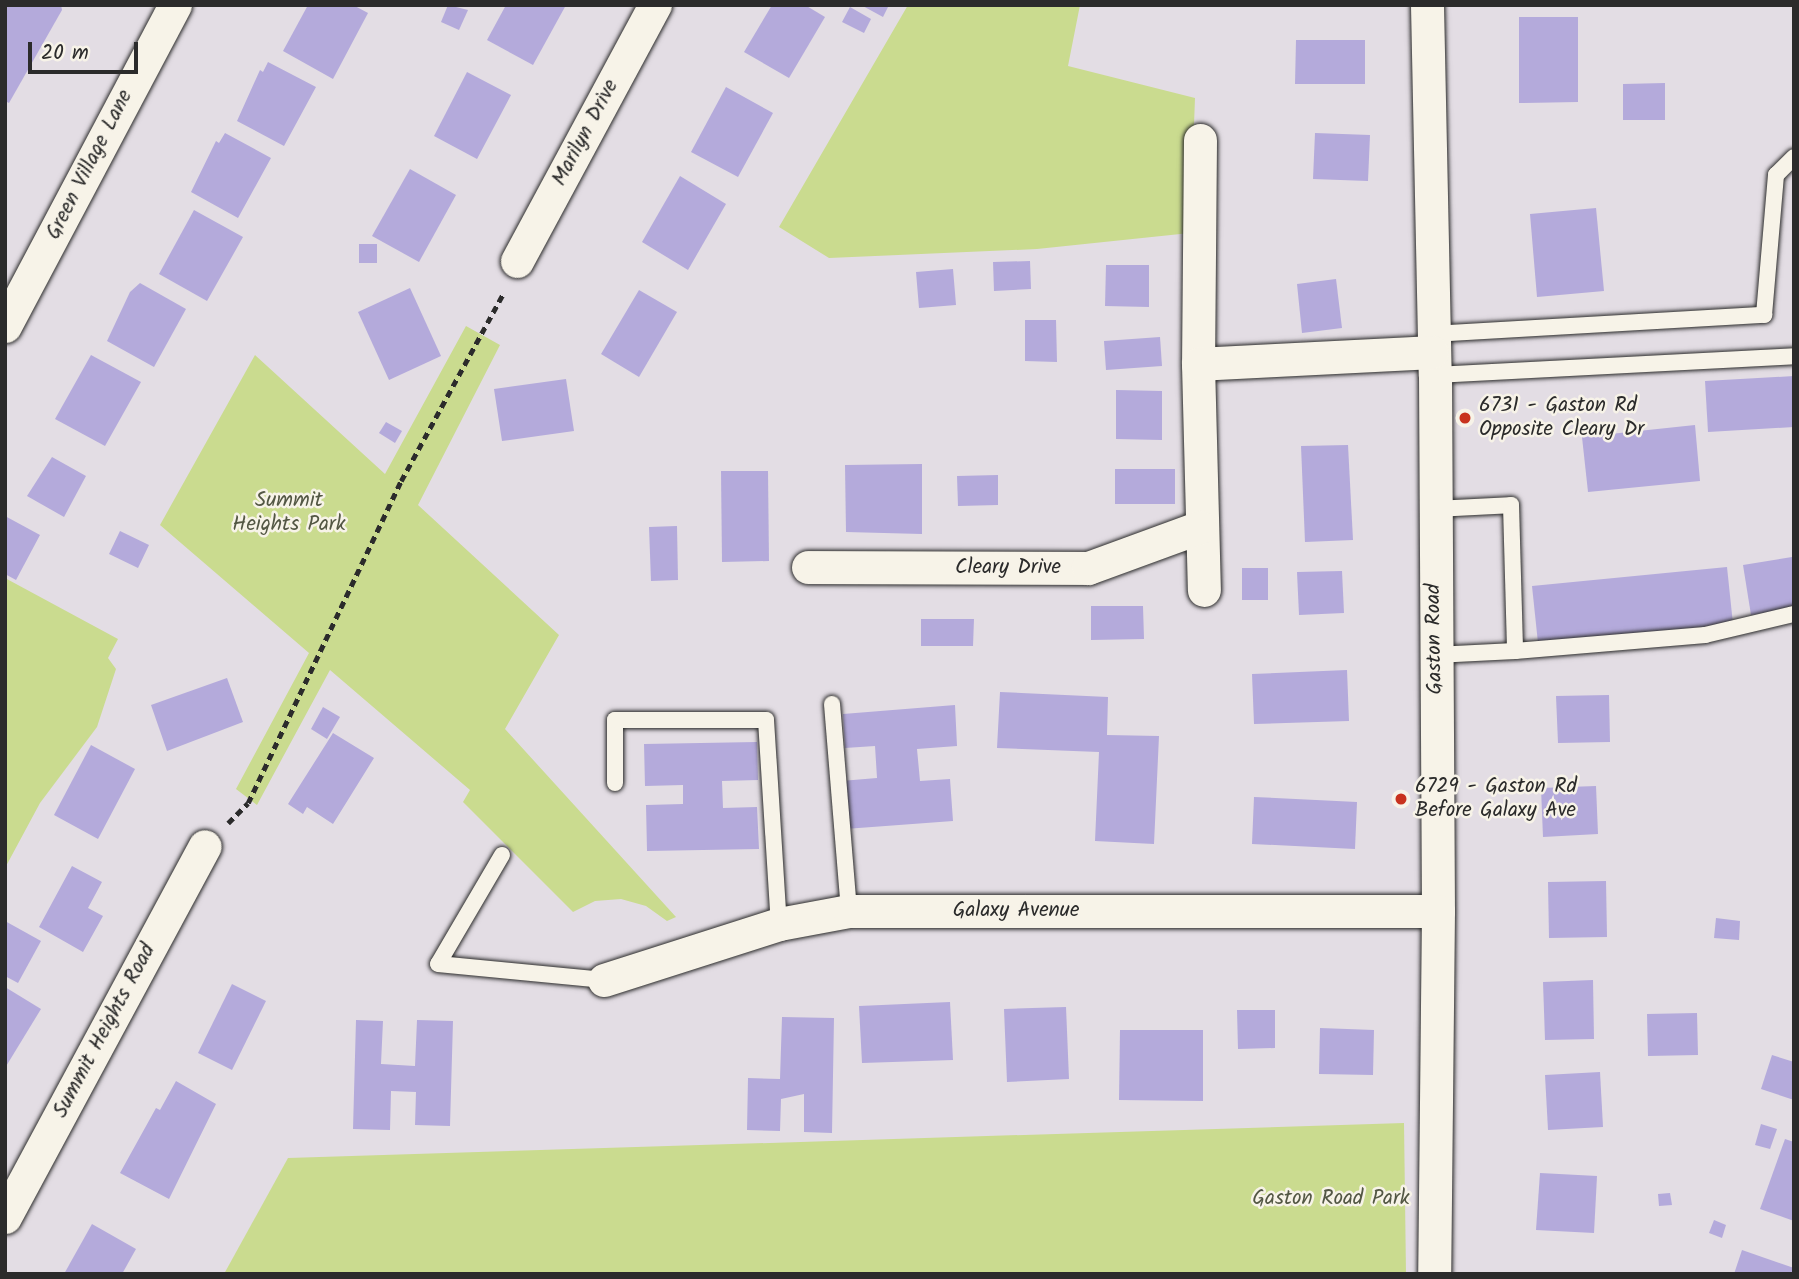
<!DOCTYPE html>
<style>
body{margin:0}
#map{position:relative;width:1799px;height:1279px;overflow:hidden;background:#e3dde4;font-family:Kalam,sans-serif}
div>[style]{position:absolute}
[style*='--x']{left:calc(var(--x)*1px);top:calc(var(--y)*1px);width:calc(var(--w)*1px);rotate:calc(var(--a)*1deg)}
.green>*{inset:0;background:#cadb8f}
.building>*{inset:0;background:#b4aadb}
.path>*{height:4.5px;margin-top:-2.25px;transform-origin:0;background:repeating-linear-gradient(90deg,#2b2b2b 0 7px,transparent 0 12px)}
.roads{filter:drop-shadow(0 0 2px #2b2b2b) drop-shadow(0 0 2px #2b2b2b)}
.lane>*{height:16px;margin:-8px;padding:0 8px;transform-origin:8px;border-radius:8px;background:#f7f3e8}
.street>*{height:33px;margin:-16.5px;padding:0 16.5px;transform-origin:16.5px;border-radius:16.5px;background:#f7f3e8}
.dots>*{width:19px;height:19px;translate:-50% -50%;box-sizing:border-box;border:4px solid #f7f3e8;border-radius:50%}
span{translate:-50% -50%;white-space:nowrap;text-align:center;line-height:1.15;-webkit-text-stroke:5px #f7f3e8;paint-order:stroke}
.street-label{font-size:21px;color:#2b2b2b}
.poi-label{font-size:21px;color:#2b2b2b}
.left{translate:0 -50%;text-align:left}
.park-label{font-size:21px;color:#535744}
.frame{position:absolute;inset:0;border:7px solid #2b2b2b;pointer-events:none}
.scale{position:absolute;left:28px;top:42px;width:110px;height:32px;box-sizing:border-box;border:4px solid #2b2b2b;border-top:0;padding-left:9px;font-size:21px;line-height:24px;white-space:nowrap;color:#2b2b2b;-webkit-text-stroke:5px #f7f3e8;paint-order:stroke}
</style>
<div id="map">
<div class="green">
<div style="clip-path:polygon(908px 5px,1080px 5px,1068px 66px,1195px 98px,1190px 233px,1037px 249px,829px 258px,779px 227px)"></div>
<div style="clip-path:polygon(466px 326px,500px 345px,418px 505px,559px 635px,505px 729px,676px 917px,667px 921px,646px 906px,621px 899px,595px 901px,573px 912px,463px 802px,470px 790px,330px 670px,257px 805px,236px 789px,309px 653px,160px 525px,255px 355px,385px 474px)"></div>
<div style="clip-path:polygon(5px 578px,118px 639px,108px 658px,116px 669px,97px 727px,40px 803px,5px 868px)"></div>
<div style="clip-path:polygon(1404px 1123px,1406px 1274px,224px 1274px,288px 1158px)"></div>
</div>
<div class="building">
<div style="clip-path:polygon(5px 5px,61px 5px,62px 10px,9px 103px,5px 101px)"></div>
<div style="clip-path:polygon(308px 5px,353px 5px,368px 13px,333px 79px,283px 51px)"></div>
<div style="clip-path:polygon(448px 5px,468px 10px,459px 30px,441px 22px)"></div>
<div style="clip-path:polygon(506px 5px,566px 5px,533px 65px,487px 40px)"></div>
<div style="clip-path:polygon(772px 5px,805px 5px,825px 17px,789px 78px,744px 52px)"></div>
<div style="clip-path:polygon(861px 5px,889px 5px,883px 17px)"></div>
<div style="clip-path:polygon(850px 7px,871px 19px,864px 33px,842px 22px)"></div>
<div style="clip-path:polygon(1519px 17px,1578px 17px,1578px 102px,1519px 103px)"></div>
<div style="clip-path:polygon(1296px 40px,1365px 40px,1365px 84px,1295px 84px)"></div>
<div style="clip-path:polygon(268px 62px,316px 87px,284px 146px,237px 121px,260px 70px,263px 72px)"></div>
<div style="clip-path:polygon(467px 72px,511px 95px,477px 159px,434px 136px)"></div>
<div style="clip-path:polygon(1665px 83px,1665px 120px,1623px 120px,1623px 84px)"></div>
<div style="clip-path:polygon(726px 87px,773px 113px,738px 177px,691px 152px)"></div>
<div style="clip-path:polygon(225px 133px,271px 158px,238px 218px,191px 192px,216px 141px,219px 143px)"></div>
<div style="clip-path:polygon(1315px 133px,1370px 135px,1368px 181px,1313px 179px)"></div>
<div style="clip-path:polygon(410px 169px,456px 195px,419px 262px,372px 236px)"></div>
<div style="clip-path:polygon(680px 176px,726px 204px,688px 270px,642px 242px)"></div>
<div style="clip-path:polygon(1596px 208px,1604px 291px,1537px 297px,1530px 214px)"></div>
<div style="clip-path:polygon(194px 210px,243px 237px,207px 301px,159px 274px)"></div>
<div style="clip-path:polygon(359px 244px,377px 244px,377px 263px,359px 263px)"></div>
<div style="clip-path:polygon(1030px 261px,1031px 289px,994px 291px,993px 262px)"></div>
<div style="clip-path:polygon(1106px 265px,1149px 265px,1149px 307px,1105px 306px)"></div>
<div style="clip-path:polygon(953px 269px,956px 305px,919px 308px,916px 272px)"></div>
<div style="clip-path:polygon(1336px 279px,1342px 328px,1302px 333px,1297px 284px)"></div>
<div style="clip-path:polygon(140px 283px,186px 309px,154px 367px,107px 341px,130px 292px)"></div>
<div style="clip-path:polygon(410px 288px,441px 356px,389px 380px,358px 312px)"></div>
<div style="clip-path:polygon(639px 290px,677px 312px,639px 377px,601px 354px)"></div>
<div style="clip-path:polygon(1025px 320px,1056px 320px,1057px 362px,1025px 361px)"></div>
<div style="clip-path:polygon(1160px 337px,1162px 366px,1106px 370px,1104px 341px)"></div>
<div style="clip-path:polygon(91px 355px,141px 382px,105px 446px,55px 419px)"></div>
<div style="clip-path:polygon(1794px 376px,1794px 427px,1708px 432px,1705px 381px)"></div>
<div style="clip-path:polygon(566px 379px,574px 431px,502px 441px,494px 389px)"></div>
<div style="clip-path:polygon(1116px 390px,1162px 391px,1162px 440px,1116px 439px)"></div>
<div style="clip-path:polygon(386px 422px,402px 431px,395px 443px,379px 433px)"></div>
<div style="clip-path:polygon(1695px 425px,1700px 481px,1588px 492px,1582px 437px)"></div>
<div style="clip-path:polygon(1348px 445px,1353px 540px,1305px 542px,1301px 446px)"></div>
<div style="clip-path:polygon(52px 457px,86px 476px,64px 517px,27px 496px)"></div>
<div style="clip-path:polygon(922px 464px,922px 534px,846px 532px,845px 465px)"></div>
<div style="clip-path:polygon(1115px 469px,1175px 469px,1175px 504px,1115px 504px)"></div>
<div style="clip-path:polygon(721px 471px,768px 471px,769px 561px,722px 562px)"></div>
<div style="clip-path:polygon(998px 475px,998px 505px,958px 506px,957px 476px)"></div>
<div style="clip-path:polygon(5px 516px,40px 535px,16px 580px,5px 574px)"></div>
<div style="clip-path:polygon(677px 526px,678px 580px,651px 581px,649px 527px)"></div>
<div style="clip-path:polygon(120px 531px,149px 545px,138px 568px,109px 554px)"></div>
<div style="clip-path:polygon(1792px 557px,1794px 608px,1751px 615px,1743px 565px)"></div>
<div style="clip-path:polygon(1727px 567px,1733px 624px,1538px 643px,1532px 586px)"></div>
<div style="clip-path:polygon(1242px 568px,1268px 568px,1268px 600px,1242px 600px)"></div>
<div style="clip-path:polygon(1342px 571px,1344px 613px,1299px 615px,1297px 572px)"></div>
<div style="clip-path:polygon(1091px 606px,1143px 606px,1144px 639px,1091px 640px)"></div>
<div style="clip-path:polygon(921px 619px,974px 619px,973px 646px,921px 646px)"></div>
<div style="clip-path:polygon(1347px 670px,1349px 721px,1254px 724px,1252px 674px)"></div>
<div style="clip-path:polygon(227px 678px,243px 722px,167px 751px,151px 705px)"></div>
<div style="clip-path:polygon(1000px 692px,1108px 697px,1107px 735px,1159px 736px,1154px 844px,1095px 841px,1099px 752px,997px 748px)"></div>
<div style="clip-path:polygon(1609px 695px,1610px 742px,1558px 743px,1556px 696px)"></div>
<div style="clip-path:polygon(955px 705px,957px 746px,917px 749px,920px 781px,950px 779px,953px 821px,845px 829px,841px 781px,877px 778px,875px 746px,845px 748px,843px 714px)"></div>
<div style="clip-path:polygon(323px 707px,340px 717px,327px 739px,311px 729px)"></div>
<div style="clip-path:polygon(333px 733px,374px 758px,333px 824px,307px 807px,303px 814px,288px 804px)"></div>
<div style="clip-path:polygon(757px 742px,758px 780px,722px 781px,723px 808px,757px 807px,759px 849px,647px 851px,646px 805px,683px 804px,683px 785px,645px 786px,644px 744px)"></div>
<div style="clip-path:polygon(91px 745px,135px 769px,98px 839px,54px 815px)"></div>
<div style="clip-path:polygon(1596px 786px,1598px 834px,1543px 837px,1541px 788px)"></div>
<div style="clip-path:polygon(1254px 797px,1357px 802px,1355px 849px,1252px 844px)"></div>
<div style="clip-path:polygon(72px 866px,102px 882px,88px 908px,103px 916px,83px 952px,39px 927px)"></div>
<div style="clip-path:polygon(1606px 881px,1607px 937px,1549px 938px,1548px 882px)"></div>
<div style="clip-path:polygon(1716px 918px,1740px 921px,1739px 940px,1714px 938px)"></div>
<div style="clip-path:polygon(5px 921px,41px 941px,18px 983px,5px 976px)"></div>
<div style="clip-path:polygon(1593px 980px,1594px 1039px,1545px 1040px,1543px 982px)"></div>
<div style="clip-path:polygon(232px 984px,266px 1001px,232px 1070px,198px 1053px)"></div>
<div style="clip-path:polygon(5px 987px,41px 1009px,5px 1068px)"></div>
<div style="clip-path:polygon(950px 1002px,953px 1060px,862px 1063px,859px 1006px)"></div>
<div style="clip-path:polygon(1066px 1007px,1069px 1079px,1007px 1082px,1004px 1009px)"></div>
<div style="clip-path:polygon(1237px 1010px,1275px 1010px,1275px 1048px,1238px 1049px)"></div>
<div style="clip-path:polygon(1697px 1013px,1698px 1055px,1648px 1056px,1647px 1014px)"></div>
<div style="clip-path:polygon(782px 1017px,834px 1018px,832px 1133px,804px 1132px,804px 1094px,781px 1099px,780px 1131px,747px 1130px,748px 1078px,780px 1079px)"></div>
<div style="clip-path:polygon(356px 1020px,383px 1021px,381px 1064px,415px 1066px,417px 1020px,453px 1021px,450px 1126px,415px 1125px,416px 1092px,391px 1091px,390px 1130px,353px 1129px)"></div>
<div style="clip-path:polygon(1320px 1028px,1374px 1030px,1373px 1075px,1319px 1074px)"></div>
<div style="clip-path:polygon(1120px 1030px,1203px 1030px,1203px 1101px,1119px 1100px)"></div>
<div style="clip-path:polygon(1772px 1055px,1794px 1062px,1794px 1100px,1761px 1089px)"></div>
<div style="clip-path:polygon(1600px 1072px,1603px 1127px,1548px 1130px,1545px 1075px)"></div>
<div style="clip-path:polygon(176px 1081px,216px 1104px,169px 1199px,120px 1173px,156px 1108px,160px 1110px)"></div>
<div style="clip-path:polygon(1761px 1124px,1777px 1129px,1770px 1149px,1755px 1145px)"></div>
<div style="clip-path:polygon(1785px 1139px,1794px 1142px,1794px 1221px,1760px 1209px)"></div>
<div style="clip-path:polygon(1540px 1173px,1597px 1176px,1594px 1233px,1536px 1230px)"></div>
<div style="clip-path:polygon(1670px 1193px,1672px 1205px,1659px 1206px,1658px 1194px)"></div>
<div style="clip-path:polygon(1714px 1220px,1726px 1225px,1722px 1238px,1709px 1233px)"></div>
<div style="clip-path:polygon(92px 1224px,136px 1249px,122px 1274px,64px 1274px)"></div>
<div style="clip-path:polygon(1742px 1250px,1794px 1268px,1793px 1274px,1734px 1274px)"></div>
</div>
<div class="path">
<div style="--x:228;--y:823;--w:28;--a:-45"></div>
<div style="--x:248;--y:803;--w:357;--a:-64.6"></div>
<div style="--x:401;--y:481;--w:215;--a:-61.4"></div>
</div>
<div class="roads">
<div class="lane">
<div style="--x:1432;--y:334;--w:333;--a:-3.3"></div>
<div style="--x:1764;--y:315;--w:141;--a:-85.1"></div>
<div style="--x:1776;--y:175;--w:25;--a:-45"></div>
<div style="--x:1435;--y:375;--w:360;--a:-3"></div>
<div style="--x:1433;--y:509;--w:78;--a:-2.9"></div>
<div style="--x:1511;--y:505;--w:146;--a:88.4"></div>
<div style="--x:1515;--y:651;--w:191;--a:-4.8"></div>
<div style="--x:1705;--y:635;--w:91;--a:-13.3"></div>
<div style="--x:1435;--y:655;--w:80;--a:-2.9"></div>
<div style="--x:832;--y:704;--w:208;--a:85.3"></div>
<div style="--x:615;--y:783;--w:63;--a:-90"></div>
<div style="--x:615;--y:720;--w:151;--a:0"></div>
<div style="--x:766;--y:720;--w:204;--a:86.4"></div>
<div style="--x:502;--y:855;--w:126;--a:120.4"></div>
<div style="--x:438;--y:964;--w:167;--a:5.5"></div>
</div>
<div class="street">
<div style="--x:1427;--y:5;--w:370;--a:88.8"></div>
<div style="--x:1435;--y:375;--w:536;--a:89.68"></div>
<div style="--x:1438;--y:911;--w:363;--a:90.6"></div>
<div style="--x:1200;--y:140;--w:224;--a:90.5"></div>
<div style="--x:1198;--y:364;--w:226;--a:88.5"></div>
<div style="--x:517;--y:261;--w:291;--a:-61.7"></div>
<div style="--x:5;--y:326;--w:363;--a:-62.1"></div>
<div style="--x:1198;--y:364;--w:234;--a:-2.9"></div>
<div style="--x:808;--y:567;--w:280;--a:0.2"></div>
<div style="--x:1088;--y:568;--w:119;--a:-20.1"></div>
<div style="--x:604;--y:980;--w:184;--a:-17.7"></div>
<div style="--x:779;--y:924;--w:71;--a:-10.5"></div>
<div style="--x:849;--y:911;--w:589;--a:0"></div>
<div style="--x:5;--y:1217;--w:421;--a:-61.7"></div>
</div>
</div>
<div class="dots">
<div style="left:1465px;top:418px;background:#c8321e"></div>
<div style="left:1401px;top:799px;background:#c8321e"></div>
</div>
<div class="street-label">
<span style="left:586px;top:133px;rotate:-62deg">Marilyn Drive</span>
<span style="left:90px;top:165px;rotate:-63deg">Green Village Lane</span>
<span style="left:1008px;top:568px">Cleary Drive</span>
<span style="left:1435px;top:639px;rotate:-91deg">Gaston Road</span>
<span style="left:1016px;top:911px">Galaxy Avenue</span>
<span style="left:105px;top:1031px;rotate:-62deg">Summit Heights Road</span>
</div>
<div class="poi-label">
<span class="left" style="left:1479px;top:418px">6731 - Gaston Rd<br>Opposite Cleary Dr</span>
<span class="left" style="left:1415px;top:799px">6729 - Gaston Rd<br>Before Galaxy Ave</span>
</div>
<div class="park-label">
<span style="left:289px;top:513px">Summit<br>Heights Park</span>
<span style="left:1331px;top:1199px">Gaston Road Park</span>
</div>
<div class="frame"></div>
<div class="scale">20 m</div>
</div>
